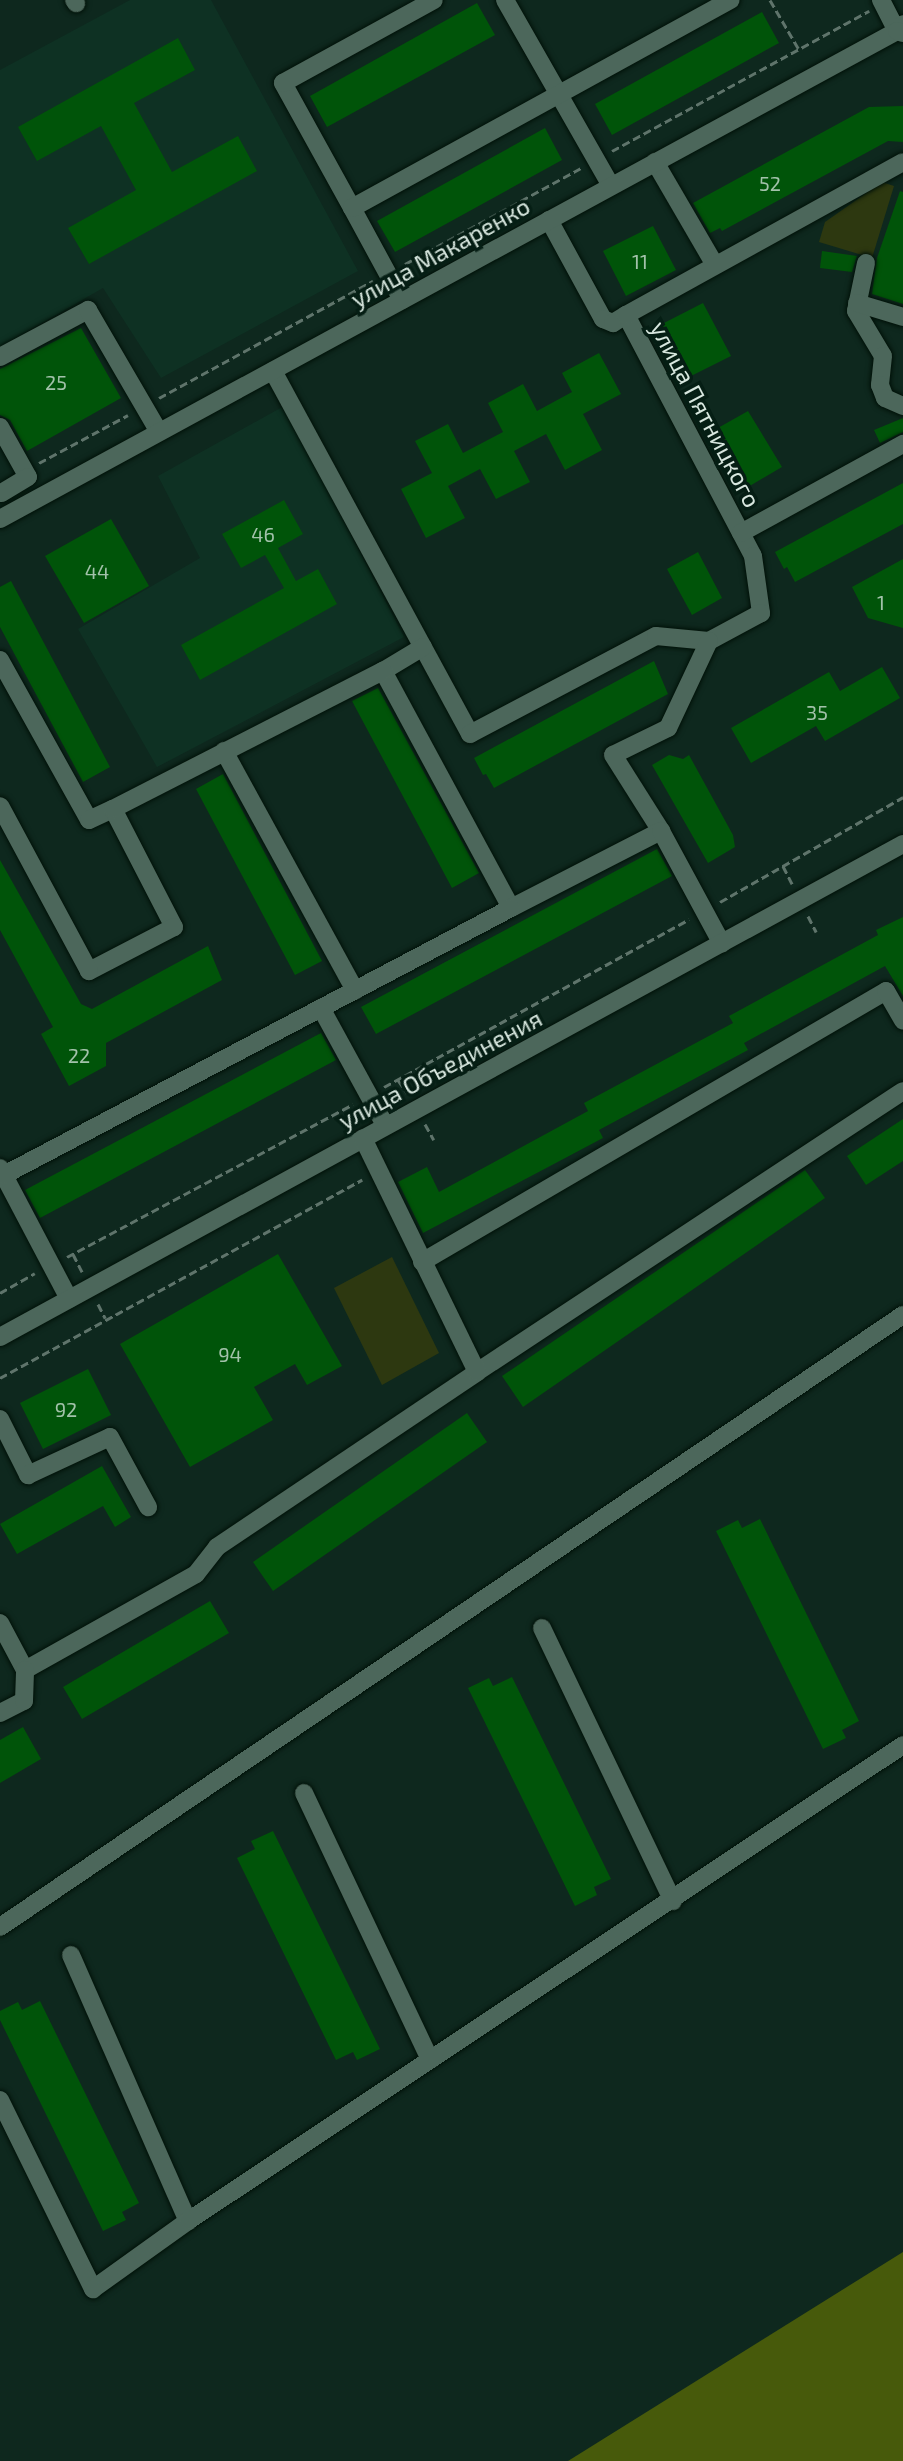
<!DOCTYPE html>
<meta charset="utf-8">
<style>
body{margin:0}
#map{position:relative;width:903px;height:2461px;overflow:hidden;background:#0e281e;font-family:"Exo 2",sans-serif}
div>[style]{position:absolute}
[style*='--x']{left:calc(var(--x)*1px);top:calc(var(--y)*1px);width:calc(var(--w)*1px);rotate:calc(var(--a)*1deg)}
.built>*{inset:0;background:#0e3123}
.green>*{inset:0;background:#2d3810}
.forest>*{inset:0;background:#475a0b}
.building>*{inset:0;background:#005409}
.path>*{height:3px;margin-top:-1.5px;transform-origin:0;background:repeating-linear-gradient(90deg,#5f746b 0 8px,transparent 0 12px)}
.roads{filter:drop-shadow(0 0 2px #001108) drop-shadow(0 0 2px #001108)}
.minor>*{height:18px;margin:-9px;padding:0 9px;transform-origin:9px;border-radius:9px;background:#4c675b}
span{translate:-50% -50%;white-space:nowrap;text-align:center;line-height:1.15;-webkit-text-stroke:7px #051e14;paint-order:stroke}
.number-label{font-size:20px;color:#a2c2aa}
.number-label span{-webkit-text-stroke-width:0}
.street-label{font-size:24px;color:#d8e7df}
</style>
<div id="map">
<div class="built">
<div style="clip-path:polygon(130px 0,211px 0,358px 271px,161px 378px,103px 288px,0 347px,0 70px)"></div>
<div style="clip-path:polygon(284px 406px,404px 637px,157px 767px,78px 629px,200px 558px,158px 476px)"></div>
</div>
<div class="green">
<div style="clip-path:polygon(882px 182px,894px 186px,872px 258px,819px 242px,825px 222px)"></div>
<div style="clip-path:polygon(392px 1257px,439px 1353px,382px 1385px,334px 1288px)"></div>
</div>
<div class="forest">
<div style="clip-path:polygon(903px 2252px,903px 2461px,568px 2461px)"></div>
</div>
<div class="building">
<div style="clip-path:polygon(477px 3px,495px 35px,327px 127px,310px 96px)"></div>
<div style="clip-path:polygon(762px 12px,779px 43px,612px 135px,595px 104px)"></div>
<div style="clip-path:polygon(178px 38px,195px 70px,134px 103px,172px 172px,238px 136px,257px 171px,89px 264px,68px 228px,136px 190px,101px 126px,37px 161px,18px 127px)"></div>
<div style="clip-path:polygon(903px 106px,903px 142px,888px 141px,722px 231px,720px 228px,710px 233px,693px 203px,869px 107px)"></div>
<div style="clip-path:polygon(545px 128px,562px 160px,395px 252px,377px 221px)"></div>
<div style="clip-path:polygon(900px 191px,903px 192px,903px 304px,872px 294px,877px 258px)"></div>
<div style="clip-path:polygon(653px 226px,676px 270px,626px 296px,603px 251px)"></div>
<div style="clip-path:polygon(822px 251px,857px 256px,852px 272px,820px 268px)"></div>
<div style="clip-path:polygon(703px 303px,731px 356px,687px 378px,660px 325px)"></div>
<div style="clip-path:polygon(81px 328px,121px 398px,27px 451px,10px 420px,0 415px,0 369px)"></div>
<div style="clip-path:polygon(599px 353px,621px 394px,583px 414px,602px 450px,565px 470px,546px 434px,514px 451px,530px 482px,496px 499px,480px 469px,448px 486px,465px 518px,426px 538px,401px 489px,432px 473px,415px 441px,448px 424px,463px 453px,503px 432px,488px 403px,523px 384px,537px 411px,572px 392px,562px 373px)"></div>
<div style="clip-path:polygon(748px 411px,782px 467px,743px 490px,709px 433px)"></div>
<div style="clip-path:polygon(903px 418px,903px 432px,880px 443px,874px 430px)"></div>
<div style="clip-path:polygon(903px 483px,903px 524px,795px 582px,787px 567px,784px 569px,775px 552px)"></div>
<div style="clip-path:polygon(284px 500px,303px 534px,278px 548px,296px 581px,318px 569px,337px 604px,200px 680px,181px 645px,284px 588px,265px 555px,241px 568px,222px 534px)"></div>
<div style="clip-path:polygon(111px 519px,149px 586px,84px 623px,45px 556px)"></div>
<div style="clip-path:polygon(698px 552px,722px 598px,692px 615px,667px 569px)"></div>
<div style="clip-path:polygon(903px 559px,903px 628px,868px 618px,852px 587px)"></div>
<div style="clip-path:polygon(11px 581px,110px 767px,83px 782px,0 627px,0 587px)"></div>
<div style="clip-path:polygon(654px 661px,668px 694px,494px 788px,486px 774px,483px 775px,474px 758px)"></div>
<div style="clip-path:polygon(882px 667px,900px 698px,825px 741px,816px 726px,751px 763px,731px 728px,829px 672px,840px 691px)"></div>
<div style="clip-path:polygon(378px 688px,479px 873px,452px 888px,352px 701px)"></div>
<div style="clip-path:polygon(669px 755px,683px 759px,689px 755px,733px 835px,735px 847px,708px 863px,652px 765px)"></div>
<div style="clip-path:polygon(223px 774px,322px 961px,295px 975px,196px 789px)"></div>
<div style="clip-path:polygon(657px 849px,672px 876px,376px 1034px,361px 1007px)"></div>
<div style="clip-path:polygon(0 860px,81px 1004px,92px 1009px,208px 946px,222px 980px,106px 1043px,106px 1066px,69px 1086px,41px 1034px,53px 1027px,0 930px)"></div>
<div style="clip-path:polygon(903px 917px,903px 996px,885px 966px,744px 1043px,748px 1050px,599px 1130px,603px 1138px,423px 1233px,398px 1182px,427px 1167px,439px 1192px,588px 1111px,584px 1103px,733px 1023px,729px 1016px,878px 935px,876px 930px)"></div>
<div style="clip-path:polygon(321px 1033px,336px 1060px,40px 1218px,25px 1190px)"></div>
<div style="clip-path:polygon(903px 1119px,903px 1161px,866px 1185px,847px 1156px)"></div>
<div style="clip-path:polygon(805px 1170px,825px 1198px,523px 1407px,502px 1376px)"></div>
<div style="clip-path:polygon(278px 1254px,342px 1366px,307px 1385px,295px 1364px,254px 1387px,273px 1420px,190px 1467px,120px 1344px)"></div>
<div style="clip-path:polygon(88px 1369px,111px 1415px,43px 1449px,20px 1403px)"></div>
<div style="clip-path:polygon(467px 1413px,487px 1442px,273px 1591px,253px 1562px)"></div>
<div style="clip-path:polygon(102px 1466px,131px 1517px,115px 1527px,103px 1506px,17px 1554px,0 1524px)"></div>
<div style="clip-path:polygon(760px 1519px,859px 1721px,842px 1730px,846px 1738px,823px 1749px,716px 1531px,738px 1520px,742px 1528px)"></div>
<div style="clip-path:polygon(210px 1601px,229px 1633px,82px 1719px,63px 1687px)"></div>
<div style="clip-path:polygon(512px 1677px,611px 1879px,594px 1887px,597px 1895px,575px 1906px,468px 1688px,489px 1678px,493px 1686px)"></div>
<div style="clip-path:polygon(23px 1727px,41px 1759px,0 1783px,0 1740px)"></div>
<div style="clip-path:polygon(273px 1831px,380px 2049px,357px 2060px,353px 2052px,336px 2060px,237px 1858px,255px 1849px,251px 1841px)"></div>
<div style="clip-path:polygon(40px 2001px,139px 2203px,122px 2212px,126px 2220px,103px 2231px,0 2020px,0 2011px,18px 2002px,22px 2010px)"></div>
</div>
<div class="path">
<div style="--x:770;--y:0;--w:56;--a:59.7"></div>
<div style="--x:612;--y:151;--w:293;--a:-28.6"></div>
<div style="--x:405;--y:264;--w:200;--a:-28.6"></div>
<div style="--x:159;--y:398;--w:244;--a:-28.7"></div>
<div style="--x:39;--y:463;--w:101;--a:-28.3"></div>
<div style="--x:783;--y:866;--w:20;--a:63"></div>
<div style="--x:720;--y:902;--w:211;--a:-29.8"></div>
<div style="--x:808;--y:916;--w:18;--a:63"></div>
<div style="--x:398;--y:1080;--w:16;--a:55"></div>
<div style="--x:384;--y:1087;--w:348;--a:-28.8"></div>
<div style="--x:425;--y:1124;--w:18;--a:61"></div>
<div style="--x:73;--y:1254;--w:20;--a:63"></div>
<div style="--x:67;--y:1257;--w:324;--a:-28.1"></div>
<div style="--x:0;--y:1293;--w:40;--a:-29.7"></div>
<div style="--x:98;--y:1304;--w:16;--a:63"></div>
<div style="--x:0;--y:1378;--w:413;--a:-28.7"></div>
</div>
<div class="roads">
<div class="minor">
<div style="--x:74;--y:0;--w:4;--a:56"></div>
<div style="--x:505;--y:0;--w:214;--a:60.3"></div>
<div style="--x:881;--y:0;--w:35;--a:63"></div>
<div style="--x:897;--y:31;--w:9;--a:-49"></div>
<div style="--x:655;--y:162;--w:119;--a:59.8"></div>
<div style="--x:352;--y:208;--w:143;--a:-118.9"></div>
<div style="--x:283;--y:83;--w:172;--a:-28.8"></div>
<div style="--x:549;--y:220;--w:113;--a:61.4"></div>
<div style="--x:603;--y:319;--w:11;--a:22"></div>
<div style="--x:613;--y:323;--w:15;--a:-32"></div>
<div style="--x:626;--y:315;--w:272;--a:62.2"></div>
<div style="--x:753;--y:556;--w:58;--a:82"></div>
<div style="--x:761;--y:613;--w:59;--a:151.7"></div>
<div style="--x:866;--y:263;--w:49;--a:101.8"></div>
<div style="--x:856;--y:311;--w:52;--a:59"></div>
<div style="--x:883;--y:356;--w:29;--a:96"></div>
<div style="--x:880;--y:385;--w:14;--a:69"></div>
<div style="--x:885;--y:398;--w:20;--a:24"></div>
<div style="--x:402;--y:300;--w:105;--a:-118.5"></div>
<div style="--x:352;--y:208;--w:432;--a:-28.8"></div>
<div style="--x:857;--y:303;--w:48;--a:16.9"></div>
<div style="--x:626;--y:315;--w:316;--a:-28.9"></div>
<div style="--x:0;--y:357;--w:100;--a:-28.1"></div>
<div style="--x:88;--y:310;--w:141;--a:59.8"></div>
<div style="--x:273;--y:371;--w:413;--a:61.5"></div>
<div style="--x:470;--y:734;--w:210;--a:-27.8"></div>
<div style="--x:656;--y:636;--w:53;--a:5.4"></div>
<div style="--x:709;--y:641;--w:96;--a:115.2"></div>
<div style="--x:668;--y:728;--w:61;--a:153.9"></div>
<div style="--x:613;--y:755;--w:90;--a:57.7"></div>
<div style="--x:0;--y:427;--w:57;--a:60.8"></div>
<div style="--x:28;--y:477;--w:31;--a:149"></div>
<div style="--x:0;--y:519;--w:1021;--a:-28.55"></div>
<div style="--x:897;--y:31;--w:6;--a:18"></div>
<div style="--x:741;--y:533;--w:185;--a:-28.8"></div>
<div style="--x:423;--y:647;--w:47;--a:149"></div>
<div style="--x:383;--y:671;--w:269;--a:61.6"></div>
<div style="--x:511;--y:908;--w:169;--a:-27.2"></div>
<div style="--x:661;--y:831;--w:128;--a:61.6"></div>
<div style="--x:0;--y:660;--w:183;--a:60.9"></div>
<div style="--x:89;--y:820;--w:26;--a:-25"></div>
<div style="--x:113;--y:809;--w:133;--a:62.7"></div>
<div style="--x:174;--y:927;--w:96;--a:152.6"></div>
<div style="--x:89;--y:971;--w:187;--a:-118.3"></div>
<div style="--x:224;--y:751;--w:273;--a:61.3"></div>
<div style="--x:113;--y:809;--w:303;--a:-27.1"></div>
<div style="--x:321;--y:1008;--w:133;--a:61.3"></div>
<div style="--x:0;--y:1168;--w:148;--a:62.2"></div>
<div style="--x:4;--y:1175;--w:573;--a:-27.77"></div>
<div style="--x:422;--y:1262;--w:537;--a:-30.29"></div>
<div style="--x:886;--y:991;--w:34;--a:60"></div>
<div style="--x:0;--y:1337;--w:1029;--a:-28.63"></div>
<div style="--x:477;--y:1372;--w:510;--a:-33.41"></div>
<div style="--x:0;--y:1419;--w:63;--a:63.4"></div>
<div style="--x:28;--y:1475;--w:90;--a:-24.9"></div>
<div style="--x:110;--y:1437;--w:80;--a:61.5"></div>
<div style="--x:0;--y:1623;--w:53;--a:62"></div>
<div style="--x:25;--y:1670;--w:196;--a:-29.3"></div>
<div style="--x:196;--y:1574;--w:34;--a:-52"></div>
<div style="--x:217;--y:1547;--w:313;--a:-33.9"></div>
<div style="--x:477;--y:1372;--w:260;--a:-116"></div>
<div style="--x:542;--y:1628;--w:303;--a:64.4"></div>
<div style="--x:0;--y:1713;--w:27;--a:-27"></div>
<div style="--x:24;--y:1701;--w:31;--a:-88"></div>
<div style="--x:304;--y:1793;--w:295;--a:64.7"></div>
<div style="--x:0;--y:1927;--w:1091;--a:-34.13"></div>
<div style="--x:71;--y:1955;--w:291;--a:66.3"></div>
<div style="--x:0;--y:2100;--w:211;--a:63.8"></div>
<div style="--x:93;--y:2289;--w:117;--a:-35.6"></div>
<div style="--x:188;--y:2221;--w:859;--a:-33.65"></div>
</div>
</div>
<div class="number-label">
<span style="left:770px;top:183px">52</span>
<span style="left:640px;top:261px">11</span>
<span style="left:56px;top:382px">25</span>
<span style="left:263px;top:534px">46</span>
<span style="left:97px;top:571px">44</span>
<span style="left:881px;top:602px">1</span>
<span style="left:817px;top:712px">35</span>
<span style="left:79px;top:1055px">22</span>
<span style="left:230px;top:1354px">94</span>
<span style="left:66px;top:1409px">92</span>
</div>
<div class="street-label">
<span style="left:440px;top:252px;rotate:-29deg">улица Макаренко</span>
<span style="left:706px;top:414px;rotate:62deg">улица Пятницкого</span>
<span style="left:440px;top:1069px;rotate:-28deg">улица Объединения</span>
</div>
</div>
